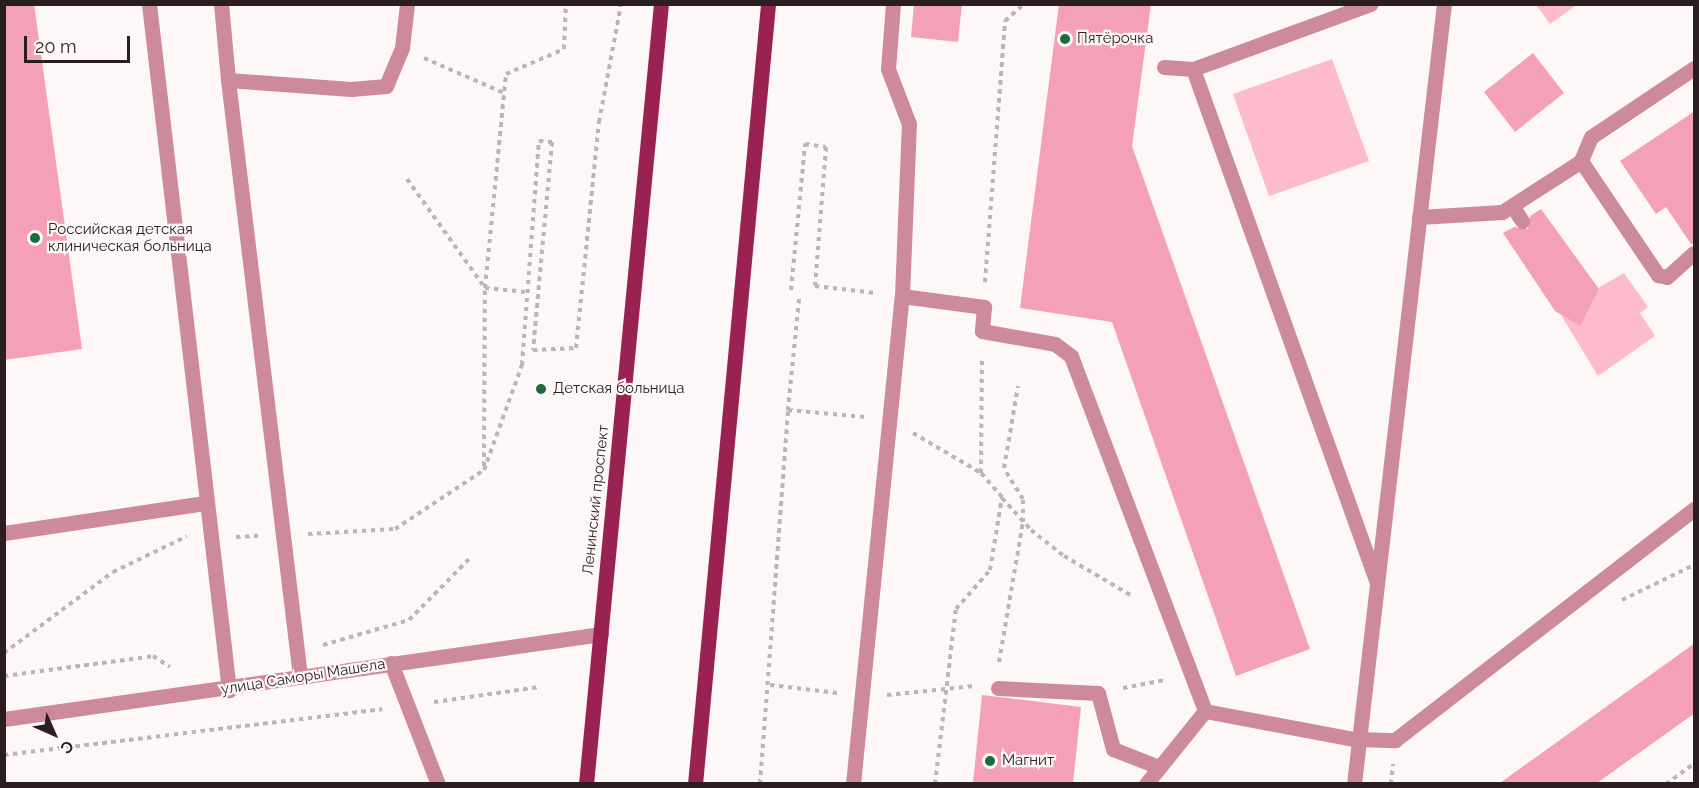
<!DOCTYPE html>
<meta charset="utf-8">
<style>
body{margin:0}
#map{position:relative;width:1699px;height:788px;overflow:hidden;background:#fdf7f8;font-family:Raleway,sans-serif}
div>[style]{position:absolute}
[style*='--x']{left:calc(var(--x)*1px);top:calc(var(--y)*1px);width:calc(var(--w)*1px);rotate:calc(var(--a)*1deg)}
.green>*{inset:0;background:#febbcc}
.building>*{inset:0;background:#f4a1b8}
.path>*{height:4px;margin-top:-2px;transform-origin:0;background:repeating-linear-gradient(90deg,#bcb4b6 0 4.5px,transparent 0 9px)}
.minor>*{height:15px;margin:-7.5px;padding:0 7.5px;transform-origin:7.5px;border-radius:7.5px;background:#cd8a9c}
.major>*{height:15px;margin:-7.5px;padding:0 7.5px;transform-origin:7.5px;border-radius:7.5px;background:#9a2252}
.dots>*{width:16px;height:16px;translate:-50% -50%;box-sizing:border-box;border:3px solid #fdf7f8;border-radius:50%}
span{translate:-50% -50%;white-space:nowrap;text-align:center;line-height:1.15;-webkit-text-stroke:4.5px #fdf7f8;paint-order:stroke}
.poi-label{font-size:15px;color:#2a1e21}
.left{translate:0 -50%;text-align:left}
.street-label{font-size:15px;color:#2a1e21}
.frame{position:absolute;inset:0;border:6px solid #2a1e21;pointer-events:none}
.north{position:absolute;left:24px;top:704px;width:60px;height:60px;-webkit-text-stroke:4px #fdf7f8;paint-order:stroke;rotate:135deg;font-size:16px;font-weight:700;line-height:24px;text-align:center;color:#2a1e21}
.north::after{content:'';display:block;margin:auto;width:21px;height:27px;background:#2a1e21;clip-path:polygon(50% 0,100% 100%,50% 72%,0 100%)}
.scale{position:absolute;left:24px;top:36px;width:106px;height:27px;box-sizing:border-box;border:3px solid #2a1e21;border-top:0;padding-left:8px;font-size:18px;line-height:21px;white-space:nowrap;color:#2a1e21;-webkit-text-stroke:4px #fdf7f8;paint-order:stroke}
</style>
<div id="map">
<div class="green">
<div style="clip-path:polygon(1536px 5px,1577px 5px,1550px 24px)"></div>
<div style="clip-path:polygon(1332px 59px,1369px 161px,1269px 196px,1233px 94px)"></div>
<div style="clip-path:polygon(1624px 273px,1648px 307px,1640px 313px,1655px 336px,1598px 376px,1561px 315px,1580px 325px,1600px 287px)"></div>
</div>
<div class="building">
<div style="clip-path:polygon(4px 4px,34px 4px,82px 349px,4px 360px)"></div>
<div style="clip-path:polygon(914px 4px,962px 4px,958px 42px,911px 37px)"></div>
<div style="clip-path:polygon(1059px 4px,1151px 4px,1132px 146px,1310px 649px,1236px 676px,1112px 322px,1020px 308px)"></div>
<div style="clip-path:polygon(1533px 53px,1564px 93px,1515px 132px,1484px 92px)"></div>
<div style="clip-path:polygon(1695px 111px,1695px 244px,1691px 244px,1666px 207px,1656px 214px,1620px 161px)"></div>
<div style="clip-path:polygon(1541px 209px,1599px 289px,1580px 326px,1555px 311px,1503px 233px,1514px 227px,1528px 229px,1530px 216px)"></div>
<div style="clip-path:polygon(1695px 643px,1695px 713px,1597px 783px,1500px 783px)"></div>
<div style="clip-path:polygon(982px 695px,1081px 707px,1073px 783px,973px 783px)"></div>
</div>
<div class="path">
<div style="--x:424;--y:58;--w:87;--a:23.6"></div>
<div style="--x:407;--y:179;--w:134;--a:54.4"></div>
<div style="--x:485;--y:288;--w:40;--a:5.7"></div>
<div style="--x:985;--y:282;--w:262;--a:-85.6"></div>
<div style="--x:1005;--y:21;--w:25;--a:-42"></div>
<div style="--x:791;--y:290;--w:147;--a:-84.5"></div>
<div style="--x:805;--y:144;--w:21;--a:8"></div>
<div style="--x:826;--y:147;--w:139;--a:94.5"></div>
<div style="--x:815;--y:286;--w:61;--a:6.5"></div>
<div style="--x:799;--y:299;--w:112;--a:95.7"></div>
<div style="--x:788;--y:410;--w:77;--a:5.2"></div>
<div style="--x:913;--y:433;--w:79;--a:30.5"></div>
<div style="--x:484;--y:466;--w:178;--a:-89.7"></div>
<div style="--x:485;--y:288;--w:215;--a:-84.4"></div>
<div style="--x:506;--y:74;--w:63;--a:-23.3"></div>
<div style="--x:564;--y:49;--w:45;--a:-87.5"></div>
<div style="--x:1002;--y:498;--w:43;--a:47.8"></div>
<div style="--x:1031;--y:530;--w:42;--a:38.2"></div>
<div style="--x:1064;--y:556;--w:81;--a:30.4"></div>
<div style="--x:308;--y:534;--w:87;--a:-3.3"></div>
<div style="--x:395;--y:529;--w:107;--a:-33.5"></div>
<div style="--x:484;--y:470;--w:112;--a:-70.1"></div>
<div style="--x:522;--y:365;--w:225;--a:-85.7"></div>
<div style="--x:539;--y:141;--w:13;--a:4"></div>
<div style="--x:552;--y:142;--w:209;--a:95.2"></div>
<div style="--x:533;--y:350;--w:43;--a:-2.7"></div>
<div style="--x:576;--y:348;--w:227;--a:-84.2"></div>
<div style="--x:599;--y:122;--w:120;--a:-79.4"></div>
<div style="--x:236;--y:537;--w:22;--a:-3"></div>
<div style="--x:1622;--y:600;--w:80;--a:-25.9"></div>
<div style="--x:323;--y:645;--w:90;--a:-16.2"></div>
<div style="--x:409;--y:620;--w:90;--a:-45.5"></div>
<div style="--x:4;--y:653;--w:136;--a:-36.6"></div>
<div style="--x:113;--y:572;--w:82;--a:-25.9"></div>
<div style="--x:999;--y:662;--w:142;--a:-80.3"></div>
<div style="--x:1023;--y:522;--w:23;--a:-90"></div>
<div style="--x:1023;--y:499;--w:36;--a:-122"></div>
<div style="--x:1004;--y:468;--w:83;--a:-80.3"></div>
<div style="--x:4;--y:676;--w:150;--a:-7.6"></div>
<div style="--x:153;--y:656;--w:20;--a:33"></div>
<div style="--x:770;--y:685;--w:68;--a:6.7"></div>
<div style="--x:1123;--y:688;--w:43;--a:-10.8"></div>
<div style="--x:887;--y:695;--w:88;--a:-5.8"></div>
<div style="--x:434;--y:702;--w:106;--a:-8.1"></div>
<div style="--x:4;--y:755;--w:381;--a:-6.9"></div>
<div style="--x:760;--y:784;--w:375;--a:-85.7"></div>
<div style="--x:935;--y:784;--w:176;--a:-83.2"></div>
<div style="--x:956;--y:609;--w:52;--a:-48.9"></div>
<div style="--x:990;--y:570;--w:74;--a:-80.7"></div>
<div style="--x:1002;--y:497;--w:32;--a:-131"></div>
<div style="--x:981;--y:473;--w:116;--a:-89.5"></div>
<div style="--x:1391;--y:784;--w:20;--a:-84"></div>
<div style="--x:1666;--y:784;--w:34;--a:-36"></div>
</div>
<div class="minor">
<div style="--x:149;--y:4;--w:691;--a:83.35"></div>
<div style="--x:221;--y:4;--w:76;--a:84.7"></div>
<div style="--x:1164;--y:67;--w:29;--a:4"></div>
<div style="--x:1193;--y:69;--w:189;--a:-20.1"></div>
<div style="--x:1694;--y:68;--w:124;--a:146.2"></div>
<div style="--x:1591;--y:137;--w:26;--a:113"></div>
<div style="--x:1581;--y:161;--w:138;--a:56"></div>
<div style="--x:1658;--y:275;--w:9;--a:13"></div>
<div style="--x:1667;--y:277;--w:36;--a:-42"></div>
<div style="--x:1193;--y:69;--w:543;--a:70.3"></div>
<div style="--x:1513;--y:207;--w:17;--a:57"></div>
<div style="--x:1419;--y:217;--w:83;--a:-3.4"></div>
<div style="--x:1502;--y:212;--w:94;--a:-32.8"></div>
<div style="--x:902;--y:296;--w:83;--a:7.6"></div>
<div style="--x:984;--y:307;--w:24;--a:95"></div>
<div style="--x:982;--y:331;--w:74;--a:10.1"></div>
<div style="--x:1055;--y:344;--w:20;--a:37"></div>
<div style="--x:1071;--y:356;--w:379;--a:69.3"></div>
<div style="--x:4;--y:533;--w:203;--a:-8.5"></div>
<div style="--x:391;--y:663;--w:130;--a:68.8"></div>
<div style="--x:300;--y:676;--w:600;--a:-96.89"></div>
<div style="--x:228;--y:80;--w:123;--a:4.2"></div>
<div style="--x:351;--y:89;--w:35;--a:-5"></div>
<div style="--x:386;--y:86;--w:41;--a:-67.2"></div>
<div style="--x:402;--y:48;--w:44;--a:-83.5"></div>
<div style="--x:998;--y:688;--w:100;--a:2.9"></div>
<div style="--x:1098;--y:693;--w:58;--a:75"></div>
<div style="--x:1113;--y:749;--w:49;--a:21.4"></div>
<div style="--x:4;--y:719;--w:603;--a:-8.1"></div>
<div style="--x:1359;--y:739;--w:36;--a:2"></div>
<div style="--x:1395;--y:740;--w:378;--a:-37.7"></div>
<div style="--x:853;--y:784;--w:490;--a:-84.3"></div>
<div style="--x:902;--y:296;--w:172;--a:-87.7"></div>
<div style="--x:909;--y:124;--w:59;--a:-110.9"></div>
<div style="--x:888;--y:69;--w:65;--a:-85.6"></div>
<div style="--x:1146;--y:784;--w:94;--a:-51.1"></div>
<div style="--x:1205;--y:711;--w:156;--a:10.7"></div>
<div style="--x:1354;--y:784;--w:785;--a:-83.42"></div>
</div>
<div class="major">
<div style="--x:586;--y:784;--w:784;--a:-84.51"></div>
<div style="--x:695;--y:784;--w:783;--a:-84.65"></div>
</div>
<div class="dots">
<div style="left:1065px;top:39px;background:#1c6b3a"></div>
<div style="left:35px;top:238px;background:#1c6b3a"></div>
<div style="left:541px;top:389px;background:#1c6b3a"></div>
<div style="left:990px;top:761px;background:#1c6b3a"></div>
</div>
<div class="poi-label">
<span class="left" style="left:1077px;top:39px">Пятёрочка</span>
<span class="left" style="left:48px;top:238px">Российская детская<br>клиническая больница</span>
<span class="left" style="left:553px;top:389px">Детская больница</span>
<span class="left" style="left:1002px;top:761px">Магнит</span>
</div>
<div class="street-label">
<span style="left:596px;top:500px;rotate:-84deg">Ленинский проспект</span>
<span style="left:303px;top:677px;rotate:-9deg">улица Саморы Машела</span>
</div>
<div class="frame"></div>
<div class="north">С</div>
<div class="scale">20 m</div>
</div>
